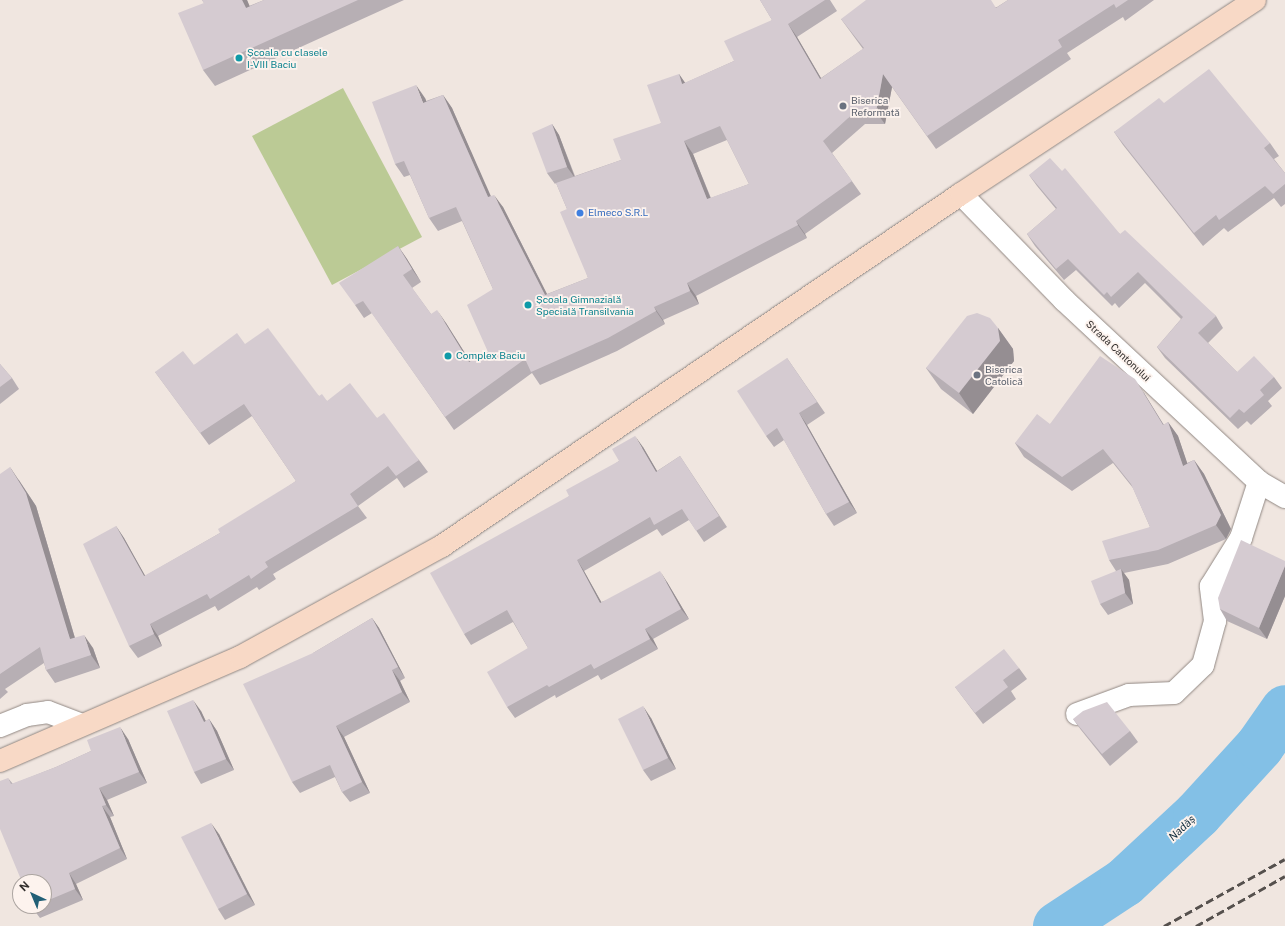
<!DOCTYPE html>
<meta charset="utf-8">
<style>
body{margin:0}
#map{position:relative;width:1285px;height:926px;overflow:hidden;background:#f0e6e0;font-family:"Public Sans",sans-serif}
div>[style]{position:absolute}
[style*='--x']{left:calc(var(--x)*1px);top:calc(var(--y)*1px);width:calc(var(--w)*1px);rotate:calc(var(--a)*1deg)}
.green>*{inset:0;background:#bbca95}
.river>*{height:49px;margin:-24.5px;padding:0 24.5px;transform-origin:24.5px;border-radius:24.5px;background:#83c0e6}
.roads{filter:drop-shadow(0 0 1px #918883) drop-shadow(0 0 1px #918883)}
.minor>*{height:22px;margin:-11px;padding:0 11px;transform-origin:11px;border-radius:11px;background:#fff}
.primary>*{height:22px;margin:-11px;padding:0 11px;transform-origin:11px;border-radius:11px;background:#f8d9c6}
.rail>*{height:3px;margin-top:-1.5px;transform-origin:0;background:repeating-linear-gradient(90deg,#55504d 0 8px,transparent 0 12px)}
.wall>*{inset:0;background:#b7afb4}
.shaded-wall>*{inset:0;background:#958e92}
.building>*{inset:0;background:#d5cbd1}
.dots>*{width:11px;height:11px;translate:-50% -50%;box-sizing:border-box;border:2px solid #fdf3ee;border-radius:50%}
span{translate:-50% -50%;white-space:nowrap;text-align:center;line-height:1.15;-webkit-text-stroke:3.5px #fdf3ee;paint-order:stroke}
.culture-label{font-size:10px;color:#0d838f}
.left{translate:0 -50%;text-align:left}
.worship-label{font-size:10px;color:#5b616d}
.shop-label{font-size:10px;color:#366cbe}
.street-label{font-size:10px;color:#332f2d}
.water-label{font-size:11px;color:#112d3d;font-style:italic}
.north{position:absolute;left:12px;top:874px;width:40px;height:40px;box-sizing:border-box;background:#fdf3ee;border:1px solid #aca5a1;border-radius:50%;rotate:316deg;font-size:11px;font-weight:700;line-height:16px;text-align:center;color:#332f2d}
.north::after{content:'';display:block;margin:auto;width:14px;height:18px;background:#215f76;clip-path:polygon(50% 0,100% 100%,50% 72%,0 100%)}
</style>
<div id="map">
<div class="green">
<div style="clip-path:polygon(343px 88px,422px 237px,332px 285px,252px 136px)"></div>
</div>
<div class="river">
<div style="--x:1057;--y:926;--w:80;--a:-33.3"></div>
<div style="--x:1124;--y:882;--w:100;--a:-43"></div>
<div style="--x:1197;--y:814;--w:92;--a:-47.6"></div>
<div style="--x:1259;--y:746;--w:45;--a:-54.9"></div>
</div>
<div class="roads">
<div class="minor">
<div style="--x:961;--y:194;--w:148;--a:45.8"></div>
<div style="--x:1064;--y:300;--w:267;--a:43"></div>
<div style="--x:1259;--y:482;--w:30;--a:30"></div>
<div style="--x:1077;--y:714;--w:55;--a:-20.1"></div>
<div style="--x:1129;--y:695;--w:45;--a:-2.5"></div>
<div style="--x:1174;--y:693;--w:40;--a:-44"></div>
<div style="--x:1203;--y:665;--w:46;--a:-74.7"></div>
<div style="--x:1215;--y:621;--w:35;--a:-97"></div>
<div style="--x:1211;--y:586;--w:57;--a:-58"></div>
<div style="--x:1241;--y:538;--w:59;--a:-72.2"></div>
<div style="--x:0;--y:726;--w:29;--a:-22"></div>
<div style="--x:27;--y:715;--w:21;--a:-8"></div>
<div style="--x:48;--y:712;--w:33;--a:21"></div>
</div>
<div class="primary">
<div style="--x:0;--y:761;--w:262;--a:-23.4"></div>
<div style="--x:240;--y:657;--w:230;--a:-28.8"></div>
<div style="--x:442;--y:546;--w:627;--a:-34.15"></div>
<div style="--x:961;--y:194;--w:352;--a:-33.4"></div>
</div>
</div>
<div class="rail">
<div style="--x:1164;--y:926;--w:138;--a:-29"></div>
<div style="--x:1196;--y:926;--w:102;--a:-29.3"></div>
</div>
<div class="wall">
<div style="clip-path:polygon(202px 0,247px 0,249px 6px,264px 0,404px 0,215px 86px,203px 70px,204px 3px)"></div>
<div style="clip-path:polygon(evenodd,760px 0,830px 0,837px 11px,797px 37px,821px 78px,863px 49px,841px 19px,997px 7px,1008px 0,1154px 0,1125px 21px,1123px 17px,1067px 53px,1071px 59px,936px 149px,892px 87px,885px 124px,865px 124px,832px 153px,861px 194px,805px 234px,807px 238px,696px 296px,699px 304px,663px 320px,665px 324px,617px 351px,540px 385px,532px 373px,454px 430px,372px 313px,364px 318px,355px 305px,398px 246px,407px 259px,421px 282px,412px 288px,431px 314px,446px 323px,470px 361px,488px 352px,493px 289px,462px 221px,438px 231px,429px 218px,410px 175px,404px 177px,395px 164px,425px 98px,426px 101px,443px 95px,452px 108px,490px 196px,503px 207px,547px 294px,588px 278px,567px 209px,556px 183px,555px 184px,547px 173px,552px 124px,559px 135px,575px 176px,621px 160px,661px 123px,679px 74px,685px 83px,734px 61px,772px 20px,760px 0,727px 140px,749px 184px,711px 198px,693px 154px,727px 140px)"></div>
<div style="clip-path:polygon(1164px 103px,1270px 143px,1279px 156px,1274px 159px,1285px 173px,1285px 204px,1281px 207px,1274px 198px,1228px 232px,1224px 228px,1203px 246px,1123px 145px,1114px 132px)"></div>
<div style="clip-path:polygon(1029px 175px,1120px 234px,1216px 316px,1223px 328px,1208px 343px,1237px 372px,1274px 377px,1282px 388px,1268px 401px,1272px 406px,1251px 425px,1247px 421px,1238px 429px,1165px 358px,1157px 347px,1181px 319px,1145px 283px,1119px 308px,1115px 303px,1112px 306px,1076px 270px,1064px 280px,1035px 246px,1027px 234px,1056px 209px,1037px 186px)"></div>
<div style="clip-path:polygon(998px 328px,1013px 349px,1014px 361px,973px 414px,941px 389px,926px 368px)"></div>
<div style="clip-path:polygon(245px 344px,319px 396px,327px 401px,377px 418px,419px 460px,428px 472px,404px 488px,397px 478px,358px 506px,367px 518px,273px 574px,276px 579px,259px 590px,257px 587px,218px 611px,215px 606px,158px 636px,162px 646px,138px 658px,129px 646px,116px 526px,124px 538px,145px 576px,220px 533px,296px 481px,252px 416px,209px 445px,155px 372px,194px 365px)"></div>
<div style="clip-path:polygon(787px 358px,825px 413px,807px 425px,857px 513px,834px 526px,826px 514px,784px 440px,774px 447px,766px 436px)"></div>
<div style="clip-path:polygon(0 364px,12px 378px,19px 389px,0 404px)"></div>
<div style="clip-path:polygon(1144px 393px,1164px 425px,1168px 422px,1178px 436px,1187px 463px,1194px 460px,1204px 474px,1231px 529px,1226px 539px,1168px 564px,1124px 573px,1129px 580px,1133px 604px,1108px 615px,1100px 604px,1116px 571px,1109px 560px,1150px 527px,1133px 488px,1113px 463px,1072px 491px,1024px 457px,1015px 443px,1050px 424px)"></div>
<div style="clip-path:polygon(643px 447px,657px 471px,680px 456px,727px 527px,704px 542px,689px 520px,662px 536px,657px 529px,584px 571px,601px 602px,667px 582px,689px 619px,653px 639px,658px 649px,601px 680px,598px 675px,556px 698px,555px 695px,515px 718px,507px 707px,528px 648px,513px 622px,471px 645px,464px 634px,569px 496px,619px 461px)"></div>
<div style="clip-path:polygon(0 474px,19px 480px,36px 506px,75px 638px,93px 648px,100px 668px,55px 683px,46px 670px,44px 663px,5px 689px,8px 692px,0 699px)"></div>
<div style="clip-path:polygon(1285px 561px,1285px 596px,1267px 639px,1227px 621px,1220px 609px)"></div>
<div style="clip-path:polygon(372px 618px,379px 628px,405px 678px,400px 681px,410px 702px,344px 737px,370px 793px,350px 802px,342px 792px,335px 777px,300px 793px,292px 782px,313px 653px)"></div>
<div style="clip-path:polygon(1019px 668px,1027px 679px,1011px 691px,1016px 699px,983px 724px,955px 687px)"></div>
<div style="clip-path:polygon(201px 711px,206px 721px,209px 719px,217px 731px,234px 770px,201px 784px,194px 772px)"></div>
<div style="clip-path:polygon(651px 718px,676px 769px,651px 781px,643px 770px)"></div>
<div style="clip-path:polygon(1073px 719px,1130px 731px,1138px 742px,1110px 766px,1081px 730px)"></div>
<div style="clip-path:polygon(128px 739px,147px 783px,107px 800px,114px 816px,110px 817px,127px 859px,76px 884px,83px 900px,40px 918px,31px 906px,44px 906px,44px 882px,8px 778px,13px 784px,56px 767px,91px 751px)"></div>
<div style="clip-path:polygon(219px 834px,255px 905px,225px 920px,218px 909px)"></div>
</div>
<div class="shaded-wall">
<div style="clip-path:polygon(242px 0,247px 0,257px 23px,246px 8px)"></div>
<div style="clip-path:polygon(788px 24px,797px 37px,829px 92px,820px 79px)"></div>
<div style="clip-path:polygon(679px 74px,688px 87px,682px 84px)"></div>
<div style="clip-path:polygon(883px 74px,892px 87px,885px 124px,876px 112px)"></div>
<div style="clip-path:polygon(416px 85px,425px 98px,432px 115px,423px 103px)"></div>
<div style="clip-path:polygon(443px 95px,452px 108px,497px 210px,488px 197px)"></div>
<div style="clip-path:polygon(552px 124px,559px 135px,575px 178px,567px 167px)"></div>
<div style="clip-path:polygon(684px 141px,693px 154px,716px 212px,707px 199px)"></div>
<div style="clip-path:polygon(494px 195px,503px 207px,554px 308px,545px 295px)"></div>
<div style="clip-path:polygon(796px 221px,805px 234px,807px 238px,798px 225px)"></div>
<div style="clip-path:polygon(398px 246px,407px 259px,421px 282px,412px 269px)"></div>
<div style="clip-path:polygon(687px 283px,696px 296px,699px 304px,690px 291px)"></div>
<div style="clip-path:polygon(654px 307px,663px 320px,665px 324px,656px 311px)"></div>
<div style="clip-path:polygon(437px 310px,446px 323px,478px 374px,469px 362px)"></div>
<div style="clip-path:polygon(998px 328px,1013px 349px,1014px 361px,973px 414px,959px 393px)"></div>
<div style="clip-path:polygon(1135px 379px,1144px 393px,1172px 439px,1163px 425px)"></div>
<div style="clip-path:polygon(799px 413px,807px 425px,857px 513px,849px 502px)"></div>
<div style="clip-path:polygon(1168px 422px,1178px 436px,1193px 480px,1183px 466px)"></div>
<div style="clip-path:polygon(635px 436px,643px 447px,664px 483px,656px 472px)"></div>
<div style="clip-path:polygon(1194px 460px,1204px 474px,1231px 529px,1226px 539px,1216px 525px)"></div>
<div style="clip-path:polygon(10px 467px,36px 506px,79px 652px,70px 639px)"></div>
<div style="clip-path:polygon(116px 526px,124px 538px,152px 588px,144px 576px)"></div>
<div style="clip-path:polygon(577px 560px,584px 571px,608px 614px,600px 603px)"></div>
<div style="clip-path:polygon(1285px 566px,1285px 596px,1267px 639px,1259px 628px)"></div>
<div style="clip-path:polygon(1121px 569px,1129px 580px,1133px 604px,1125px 593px)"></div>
<div style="clip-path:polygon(660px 571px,667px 582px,689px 619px,681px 609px)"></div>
<div style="clip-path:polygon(372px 618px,379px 628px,405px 678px,398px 667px)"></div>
<div style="clip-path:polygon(150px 624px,158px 636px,162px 646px,154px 634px)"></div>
<div style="clip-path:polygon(645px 629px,653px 639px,658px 649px,650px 639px)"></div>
<div style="clip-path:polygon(84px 635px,93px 648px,100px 668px,91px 655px)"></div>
<div style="clip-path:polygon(392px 670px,400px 681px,410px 702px,402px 692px)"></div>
<div style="clip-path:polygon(193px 700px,201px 711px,211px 733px,204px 722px)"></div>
<div style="clip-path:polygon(643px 706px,651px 718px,676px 769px,668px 758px)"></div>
<div style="clip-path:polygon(209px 719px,217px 731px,234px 770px,226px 759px)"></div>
<div style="clip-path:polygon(336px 726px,344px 737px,370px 793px,362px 782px)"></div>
<div style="clip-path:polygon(120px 727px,128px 739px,147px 783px,139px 772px)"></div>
<div style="clip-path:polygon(99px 788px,107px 800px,114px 816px,106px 805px)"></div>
<div style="clip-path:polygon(102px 806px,110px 817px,127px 859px,120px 848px)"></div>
<div style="clip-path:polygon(211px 823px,219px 834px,255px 905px,247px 894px)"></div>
<div style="clip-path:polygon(69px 873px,76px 884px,83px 900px,75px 889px)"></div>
</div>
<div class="building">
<div style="clip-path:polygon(202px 0,242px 0,246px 8px,264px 0,358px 0,203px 70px,178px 13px,204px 3px)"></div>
<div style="clip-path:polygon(evenodd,760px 0,825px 0,788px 24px,820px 79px,864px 48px,841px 19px,866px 0,991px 0,996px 8px,1008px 0,1128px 0,1116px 8px,1114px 4px,1058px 40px,1062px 47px,927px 136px,883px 74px,876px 112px,856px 111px,823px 141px,852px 181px,796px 221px,798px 225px,687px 283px,690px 291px,654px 307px,656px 311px,608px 338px,531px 372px,525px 359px,445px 417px,363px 301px,355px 305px,339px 283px,398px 246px,412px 269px,403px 275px,431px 314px,437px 310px,469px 362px,488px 352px,467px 305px,493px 289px,456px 207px,429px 218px,404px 161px,395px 164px,372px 102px,416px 85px,423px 103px,443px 95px,488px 197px,494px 195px,545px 295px,588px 278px,560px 212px,567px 209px,556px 183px,621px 160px,613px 139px,661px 123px,647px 85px,679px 74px,682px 84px,734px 61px,724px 41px,772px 20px,760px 0,720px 126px,749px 184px,707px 199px,684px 141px,720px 126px)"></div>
<div style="clip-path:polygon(1209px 69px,1270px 143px,1264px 148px,1285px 173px,1285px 184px,1273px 194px,1265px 186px,1219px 220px,1216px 215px,1194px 233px,1114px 132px,1159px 98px,1164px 103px)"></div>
<div style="clip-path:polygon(552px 124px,567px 167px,547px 173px,532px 133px)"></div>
<div style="clip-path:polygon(1050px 158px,1062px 171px,1065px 168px,1120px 234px,1125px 230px,1216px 316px,1198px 333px,1237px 372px,1254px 356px,1274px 377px,1260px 390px,1264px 395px,1244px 413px,1239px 409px,1230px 418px,1157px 347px,1183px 317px,1138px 272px,1111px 297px,1107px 292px,1104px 295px,1068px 259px,1056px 269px,1027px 234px,1057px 208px,1029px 175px)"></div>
<div style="clip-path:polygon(977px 313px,990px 318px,998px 328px,1000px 341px,959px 393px,926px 368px,967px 316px)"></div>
<div style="clip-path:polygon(268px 328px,319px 396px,322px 394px,327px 401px,350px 383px,377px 418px,384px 413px,419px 460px,396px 476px,388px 466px,350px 494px,358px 506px,265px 562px,268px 567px,251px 579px,249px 575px,210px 599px,207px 594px,150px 624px,154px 634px,129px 646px,83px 544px,116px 526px,144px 576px,220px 533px,218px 529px,296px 481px,244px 404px,200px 433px,155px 372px,183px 351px,194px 365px,237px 333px,245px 344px)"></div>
<div style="clip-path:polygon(1100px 356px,1135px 379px,1163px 425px,1168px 422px,1183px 466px,1194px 460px,1221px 515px,1216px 525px,1158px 550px,1109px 560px,1102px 541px,1150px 527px,1131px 484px,1103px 449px,1062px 477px,1015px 443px,1037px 414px,1050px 424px)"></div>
<div style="clip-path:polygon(787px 358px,817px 402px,799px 413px,849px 502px,826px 514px,777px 428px,766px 436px,737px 391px)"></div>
<div style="clip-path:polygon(0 364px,12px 378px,0 387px)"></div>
<div style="clip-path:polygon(635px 436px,656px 472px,680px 456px,719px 516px,696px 531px,682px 509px,654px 525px,650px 517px,577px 560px,600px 603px,660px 571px,681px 609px,645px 629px,650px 639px,594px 669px,591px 664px,549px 687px,547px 685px,507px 707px,487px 672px,528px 648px,507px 610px,464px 634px,430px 573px,569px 496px,566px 490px,619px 461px,612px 449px)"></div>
<div style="clip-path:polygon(10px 467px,26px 493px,70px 639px,84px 635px,91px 655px,46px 670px,40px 647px,0 674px,0 474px)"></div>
<div style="clip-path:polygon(1241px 540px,1285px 561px,1285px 566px,1259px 628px,1220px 609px,1218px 598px)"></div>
<div style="clip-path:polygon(1121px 569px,1125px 593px,1100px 604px,1091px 581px)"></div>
<div style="clip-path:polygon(372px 618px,398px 667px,392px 670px,402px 692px,336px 726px,362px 782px,342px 792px,330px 765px,292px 782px,243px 684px,313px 653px)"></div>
<div style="clip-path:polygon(1004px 649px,1019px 668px,1003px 680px,1008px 687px,975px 713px,955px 687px)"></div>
<div style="clip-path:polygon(193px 700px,204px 722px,209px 719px,226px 759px,194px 772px,167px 711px)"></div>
<div style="clip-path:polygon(1107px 702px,1130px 731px,1102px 754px,1073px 719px,1083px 711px)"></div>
<div style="clip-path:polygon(643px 706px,668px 758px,643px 770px,618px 719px)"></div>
<div style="clip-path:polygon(120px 727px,139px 772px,99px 788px,106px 805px,102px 806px,120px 848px,69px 873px,75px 889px,44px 902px,44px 882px,22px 882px,0 829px,0 781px,8px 778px,11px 784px,56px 767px,91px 751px,87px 740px)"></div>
<div style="clip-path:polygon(211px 823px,247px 894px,218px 909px,181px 837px)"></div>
</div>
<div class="dots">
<div style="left:239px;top:58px;background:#0f9aa8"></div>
<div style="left:843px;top:106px;background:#6b7280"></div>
<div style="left:580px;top:213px;background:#3f7fe0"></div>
<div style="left:528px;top:305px;background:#0f9aa8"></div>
<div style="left:448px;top:356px;background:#0f9aa8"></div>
<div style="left:977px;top:375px;background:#6b7280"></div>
</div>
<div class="culture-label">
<span class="left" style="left:247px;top:58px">Școala cu clasele<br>I-VIII Baciu</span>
<span class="left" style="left:536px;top:305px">Școala Gimnazială<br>Specială Transilvania</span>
<span class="left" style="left:456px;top:356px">Complex Baciu</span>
</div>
<div class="worship-label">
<span class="left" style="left:851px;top:106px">Biserica<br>Reformată</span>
<span class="left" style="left:985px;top:375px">Biserica<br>Catolică</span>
</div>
<div class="shop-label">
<span class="left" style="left:588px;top:213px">Elmeco S.R.L</span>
</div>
<div class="street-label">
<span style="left:1118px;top:351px;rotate:43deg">Strada Cantonului</span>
</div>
<div class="water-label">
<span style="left:1182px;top:828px;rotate:-43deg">Nadăș</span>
</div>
<div class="north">N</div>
</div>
